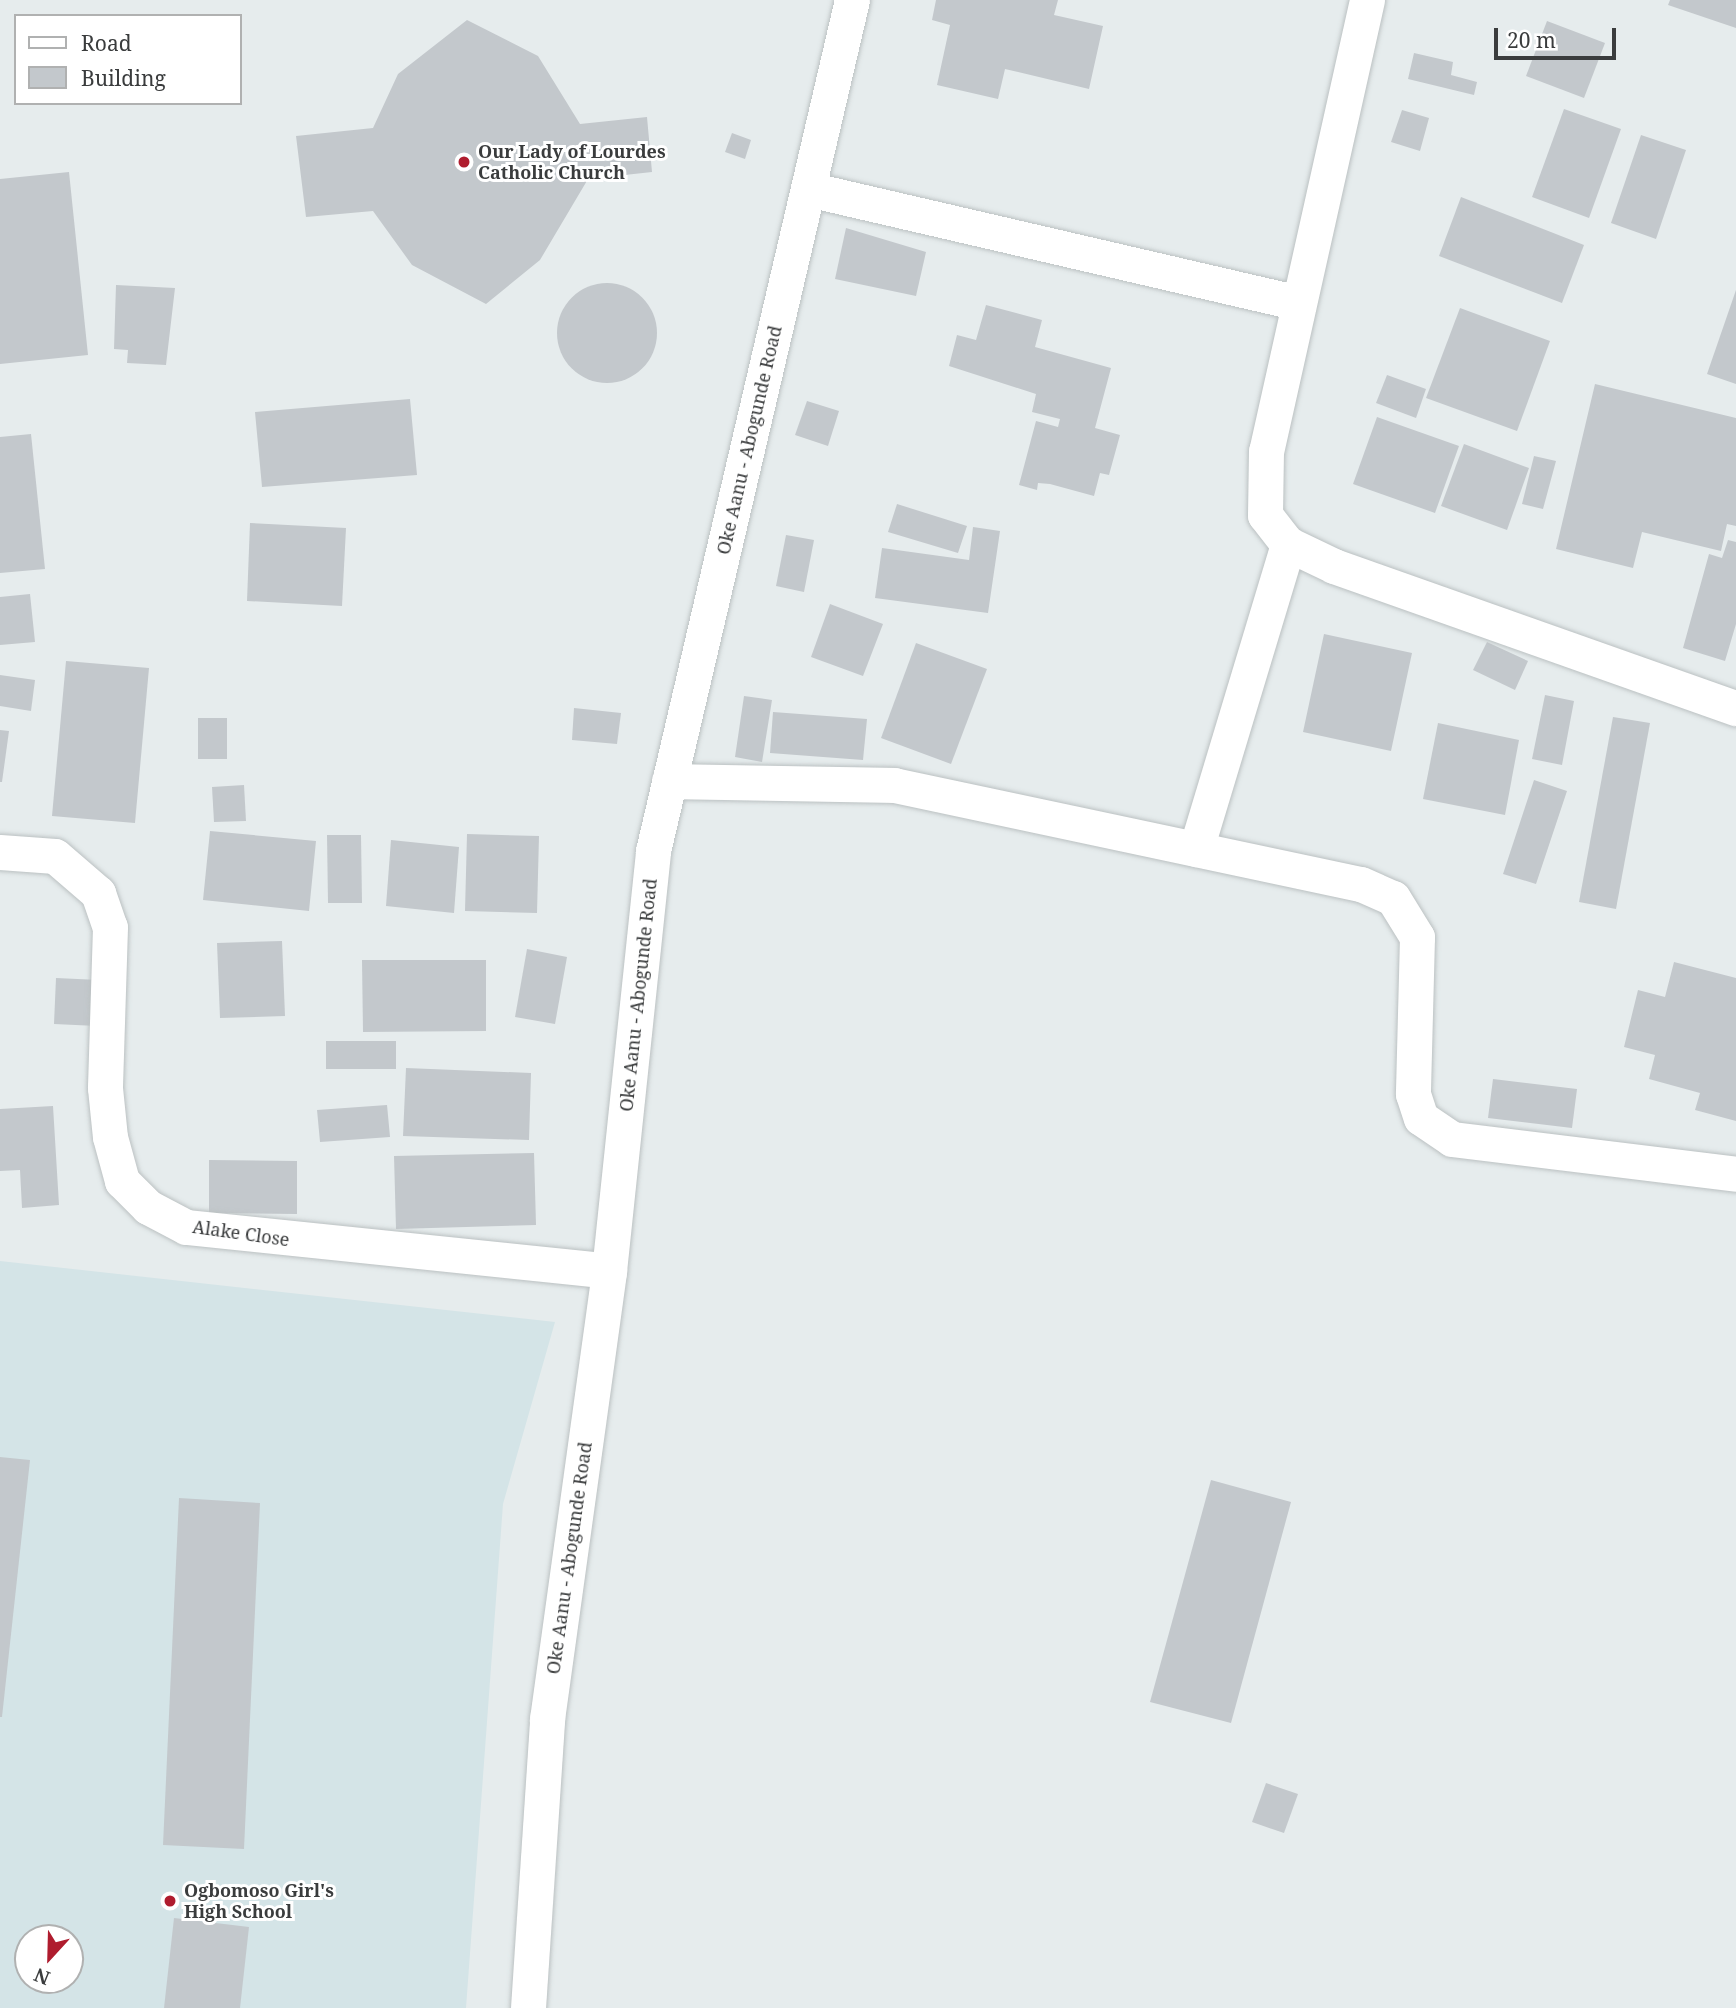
<!DOCTYPE html>
<style>
body{margin:0}
#map{position:relative;width:1736px;height:2008px;overflow:hidden;background:#e6eced;font-family:"Noto Serif",serif}
div>[style]{position:absolute}
[style*='--x']{left:calc(var(--x)*1px);top:calc(var(--y)*1px);width:calc(var(--w)*1px);rotate:calc(var(--a)*1deg)}
.built>*{inset:0;background:#d4e4e7}
.building>*{inset:0;background:#c3c8cc}
.round{border-radius:50%}
.roads{filter:drop-shadow(0 0 2px #bbc1c2) drop-shadow(0 0 2px #bbc1c2)}
.street>*{height:35px;margin:-17.5px;padding:0 17.5px;transform-origin:17.5px;border-radius:17.5px;background:#fff}
.dots>*{width:19px;height:19px;translate:-50% -50%;box-sizing:border-box;border:4px solid #fff;border-radius:50%}
span{translate:-50% -50%;white-space:nowrap;text-align:center;line-height:1.15;-webkit-text-stroke:6px #fff;paint-order:stroke}
.poi-label{font-size:18px;color:#3a3c3d;font-weight:700}
.left{translate:0 -50%;text-align:left}
.street-label{font-size:18px;color:#3a3c3d}
.legend{position:absolute;left:14px;top:14px;width:228px;height:91px;box-sizing:border-box;background:#fff;border:2px solid #b0b1b1;margin:0;padding:9px 12px;list-style:none;font-size:21px;color:#3a3c3d}
.legend li{display:flex;align-items:center;gap:14px;height:35px}
.legend b{width:35px;border:2px solid #b0b1b1}
.north{position:absolute;left:14px;top:1924px;width:70px;height:70px;box-sizing:border-box;background:#fff;border:2px solid #b0b1b1;border-radius:50%;rotate:202deg;font-size:19px;font-weight:700;line-height:28px;text-align:center;color:#3a3c3d}
.north::after{content:'';display:block;margin:auto;width:24px;height:32px;background:#af1c2e;clip-path:polygon(50% 0,100% 100%,50% 72%,0 100%)}
.scale{position:absolute;left:1494px;top:28px;width:122px;height:32px;box-sizing:border-box;border:4px solid #3a3c3d;border-top:0;padding-left:9px;font-size:21px;line-height:24px;white-space:nowrap;color:#3a3c3d;-webkit-text-stroke:5px #fff;paint-order:stroke}
</style>
<div id="map">
<div class="built">
<div style="clip-path:polygon(evenodd,0 1261px,555px 1322px,503px 1504px,466px 2008px,0 2008px,0 1261px,28px 1938px,70px 1938px,70px 1980px,28px 1980px,28px 1938px)"></div>
</div>
<div class="building">
<div style="clip-path:polygon(936px 0,1058px 0,1054px 15px,1103px 26px,1089px 89px,1005px 69px,998px 99px,937px 85px,950px 25px,932px 20px)"></div>
<div style="clip-path:polygon(1670px 0,1736px 0,1736px 28px,1668px 5px)"></div>
<div style="clip-path:polygon(467px 20px,538px 56px,580px 124px,647px 117px,652px 172px,588px 179px,540px 260px,486px 304px,412px 265px,373px 211px,306px 217px,296px 136px,373px 128px,398px 74px)"></div>
<div style="clip-path:polygon(1547px 21px,1605px 43px,1584px 98px,1526px 76px)"></div>
<div style="clip-path:polygon(1414px 53px,1453px 62px,1451px 75px,1477px 82px,1474px 95px,1408px 79px)"></div>
<div style="clip-path:polygon(1564px 109px,1621px 129px,1589px 218px,1532px 197px)"></div>
<div style="clip-path:polygon(1402px 110px,1429px 118px,1420px 151px,1391px 142px)"></div>
<div style="clip-path:polygon(732px 133px,751px 140px,745px 159px,725px 152px)"></div>
<div style="clip-path:polygon(1641px 135px,1686px 150px,1656px 239px,1611px 223px)"></div>
<div style="clip-path:polygon(69px 172px,88px 355px,0 364px,0 179px)"></div>
<div style="clip-path:polygon(1461px 197px,1584px 245px,1562px 303px,1439px 256px)"></div>
<div style="clip-path:polygon(846px 228px,926px 252px,916px 296px,835px 279px)"></div>
<div class="round" style="left:557px;top:283px;width:100px;height:100px"></div>
<div style="clip-path:polygon(116px 285px,175px 288px,166px 365px,127px 363px,128px 350px,114px 349px)"></div>
<div style="clip-path:polygon(1736px 290px,1736px 384px,1707px 374px)"></div>
<div style="clip-path:polygon(986px 305px,1042px 320px,1035px 347px,1111px 368px,1095px 428px,1120px 435px,1109px 475px,1100px 473px,1094px 496px,1050px 484px,1038px 483px,1037px 490px,1019px 485px,1036px 421px,1058px 427px,1060px 419px,1032px 412px,1036px 394px,949px 366px,957px 335px,976px 340px)"></div>
<div style="clip-path:polygon(1460px 308px,1550px 341px,1517px 431px,1426px 398px)"></div>
<div style="clip-path:polygon(1387px 375px,1426px 389px,1416px 418px,1376px 403px)"></div>
<div style="clip-path:polygon(1595px 384px,1736px 418px,1736px 526px,1727px 524px,1721px 551px,1642px 532px,1633px 568px,1556px 549px)"></div>
<div style="clip-path:polygon(410px 399px,417px 475px,262px 487px,255px 412px)"></div>
<div style="clip-path:polygon(807px 401px,839px 411px,828px 446px,795px 435px)"></div>
<div style="clip-path:polygon(1377px 417px,1459px 446px,1435px 513px,1353px 484px)"></div>
<div style="clip-path:polygon(31px 434px,45px 569px,0 573px,0 437px)"></div>
<div style="clip-path:polygon(1464px 444px,1529px 468px,1507px 530px,1441px 506px)"></div>
<div style="clip-path:polygon(1534px 456px,1556px 461px,1543px 509px,1522px 504px)"></div>
<div style="clip-path:polygon(897px 504px,967px 526px,958px 553px,888px 532px)"></div>
<div style="clip-path:polygon(250px 523px,346px 528px,342px 606px,247px 601px)"></div>
<div style="clip-path:polygon(973px 527px,1000px 531px,988px 613px,875px 598px,882px 548px,969px 560px)"></div>
<div style="clip-path:polygon(786px 535px,814px 540px,804px 592px,776px 586px)"></div>
<div style="clip-path:polygon(1728px 540px,1736px 542px,1736px 624px,1725px 661px,1683px 648px,1709px 554px,1722px 558px)"></div>
<div style="clip-path:polygon(30px 594px,35px 642px,0 645px,0 597px)"></div>
<div style="clip-path:polygon(830px 604px,883px 624px,863px 676px,811px 657px)"></div>
<div style="clip-path:polygon(1324px 634px,1412px 653px,1391px 751px,1303px 732px)"></div>
<div style="clip-path:polygon(1487px 642px,1528px 661px,1515px 690px,1473px 670px)"></div>
<div style="clip-path:polygon(916px 643px,987px 669px,951px 764px,881px 738px)"></div>
<div style="clip-path:polygon(66px 661px,149px 668px,135px 823px,52px 816px)"></div>
<div style="clip-path:polygon(0 675px,35px 680px,31px 711px,0 706px)"></div>
<div style="clip-path:polygon(1545px 695px,1574px 701px,1562px 765px,1532px 759px)"></div>
<div style="clip-path:polygon(744px 696px,772px 700px,762px 762px,735px 757px)"></div>
<div style="clip-path:polygon(574px 708px,621px 713px,617px 744px,572px 740px)"></div>
<div style="clip-path:polygon(773px 712px,867px 719px,863px 760px,770px 753px)"></div>
<div style="clip-path:polygon(1613px 717px,1650px 723px,1616px 909px,1579px 902px)"></div>
<div style="clip-path:polygon(198px 718px,227px 718px,227px 759px,198px 759px)"></div>
<div style="clip-path:polygon(1438px 723px,1519px 740px,1505px 815px,1423px 799px)"></div>
<div style="clip-path:polygon(0 730px,9px 731px,2px 782px,0 782px)"></div>
<div style="clip-path:polygon(1534px 780px,1567px 791px,1536px 884px,1503px 874px)"></div>
<div style="clip-path:polygon(244px 785px,246px 821px,214px 822px,212px 787px)"></div>
<div style="clip-path:polygon(210px 831px,316px 841px,309px 911px,203px 900px)"></div>
<div style="clip-path:polygon(467px 834px,539px 836px,537px 913px,465px 911px)"></div>
<div style="clip-path:polygon(327px 835px,361px 835px,362px 903px,328px 903px)"></div>
<div style="clip-path:polygon(391px 840px,459px 847px,454px 913px,386px 906px)"></div>
<div style="clip-path:polygon(282px 941px,285px 1016px,220px 1018px,217px 943px)"></div>
<div style="clip-path:polygon(527px 949px,567px 957px,555px 1024px,515px 1017px)"></div>
<div style="clip-path:polygon(362px 960px,486px 960px,486px 1031px,363px 1032px)"></div>
<div style="clip-path:polygon(1674px 962px,1736px 978px,1736px 1121px,1695px 1110px,1700px 1093px,1649px 1079px,1655px 1055px,1624px 1047px,1638px 990px,1665px 997px)"></div>
<div style="clip-path:polygon(56px 978px,99px 980px,97px 1026px,54px 1024px)"></div>
<div style="clip-path:polygon(326px 1041px,396px 1041px,396px 1069px,326px 1069px)"></div>
<div style="clip-path:polygon(406px 1068px,531px 1073px,529px 1140px,403px 1136px)"></div>
<div style="clip-path:polygon(1493px 1079px,1577px 1089px,1572px 1128px,1488px 1118px)"></div>
<div style="clip-path:polygon(387px 1105px,390px 1137px,320px 1142px,317px 1110px)"></div>
<div style="clip-path:polygon(53px 1106px,59px 1205px,22px 1208px,20px 1170px,0 1171px,0 1109px)"></div>
<div style="clip-path:polygon(534px 1153px,536px 1225px,396px 1229px,394px 1156px)"></div>
<div style="clip-path:polygon(209px 1160px,297px 1161px,297px 1214px,209px 1213px)"></div>
<div style="clip-path:polygon(0 1457px,30px 1460px,2px 1717px,0 1717px)"></div>
<div style="clip-path:polygon(1211px 1480px,1291px 1502px,1231px 1723px,1150px 1702px)"></div>
<div style="clip-path:polygon(179px 1498px,260px 1503px,244px 1849px,163px 1845px)"></div>
<div style="clip-path:polygon(1266px 1783px,1298px 1794px,1284px 1833px,1252px 1822px)"></div>
<div style="clip-path:polygon(174px 1918px,249px 1927px,240px 2008px,164px 2008px)"></div>
</div>
<div class="roads">
<div class="street">
<div style="--x:1367;--y:0;--w:462;--a:102.6"></div>
<div style="--x:1266;--y:451;--w:64;--a:90.9"></div>
<div style="--x:1265;--y:515;--w:37;--a:52"></div>
<div style="--x:1288;--y:544;--w:51;--a:25.6"></div>
<div style="--x:1334;--y:566;--w:426;--a:19.5"></div>
<div style="--x:808;--y:189;--w:504;--a:13.07"></div>
<div style="--x:669;--y:781;--w:225;--a:1"></div>
<div style="--x:894;--y:785;--w:477;--a:12"></div>
<div style="--x:1361;--y:884;--w:35;--a:24"></div>
<div style="--x:1393;--y:898;--w:46;--a:58.4"></div>
<div style="--x:1417;--y:937;--w:157;--a:91.5"></div>
<div style="--x:1413;--y:1094;--w:25;--a:72"></div>
<div style="--x:1421;--y:1118;--w:37;--a:34"></div>
<div style="--x:1452;--y:1139;--w:286;--a:7"></div>
<div style="--x:1196;--y:849;--w:319;--a:-73.2"></div>
<div style="--x:0;--y:852;--w:55;--a:4.2"></div>
<div style="--x:55;--y:856;--w:57;--a:40.7"></div>
<div style="--x:98;--y:893;--w:36;--a:71"></div>
<div style="--x:110;--y:927;--w:161;--a:91.8"></div>
<div style="--x:105;--y:1088;--w:49;--a:84.2"></div>
<div style="--x:110;--y:1137;--w:46;--a:74.7"></div>
<div style="--x:122;--y:1181;--w:37;--a:45"></div>
<div style="--x:148;--y:1207;--w:43;--a:27.8"></div>
<div style="--x:186;--y:1227;--w:425;--a:5.9"></div>
<div style="--x:528;--y:2008;--w:290;--a:-86.2"></div>
<div style="--x:547;--y:1719;--w:452;--a:-82.1"></div>
<div style="--x:609;--y:1271;--w:422;--a:-84"></div>
<div style="--x:653;--y:851;--w:874;--a:-76.84"></div>
</div>
</div>
<div class="dots">
<div style="left:464px;top:162px;background:#af1c2e"></div>
<div style="left:170px;top:1901px;background:#af1c2e"></div>
</div>
<div class="poi-label">
<span class="left" style="left:478px;top:162px">Our Lady of Lourdes<br>Catholic Church</span>
<span class="left" style="left:184px;top:1901px">Ogbomoso Girl's<br>High School</span>
</div>
<div class="street-label">
<span style="left:749px;top:440px;rotate:-77deg">Oke Aanu - Abogunde Road</span>
<span style="left:638px;top:995px;rotate:-84deg">Oke Aanu - Abogunde Road</span>
<span style="left:241px;top:1233px;rotate:8deg">Alake Close</span>
<span style="left:569px;top:1558px;rotate:-82deg">Oke Aanu - Abogunde Road</span>
</div>
<ul class="legend">
<li><b style="height:9px;background:#fff"></b>Road</li>
<li><b style="height:19px;background:#c3c8cc"></b>Building</li>
</ul>
<div class="north">N</div>
<div class="scale">20 m</div>
</div>
